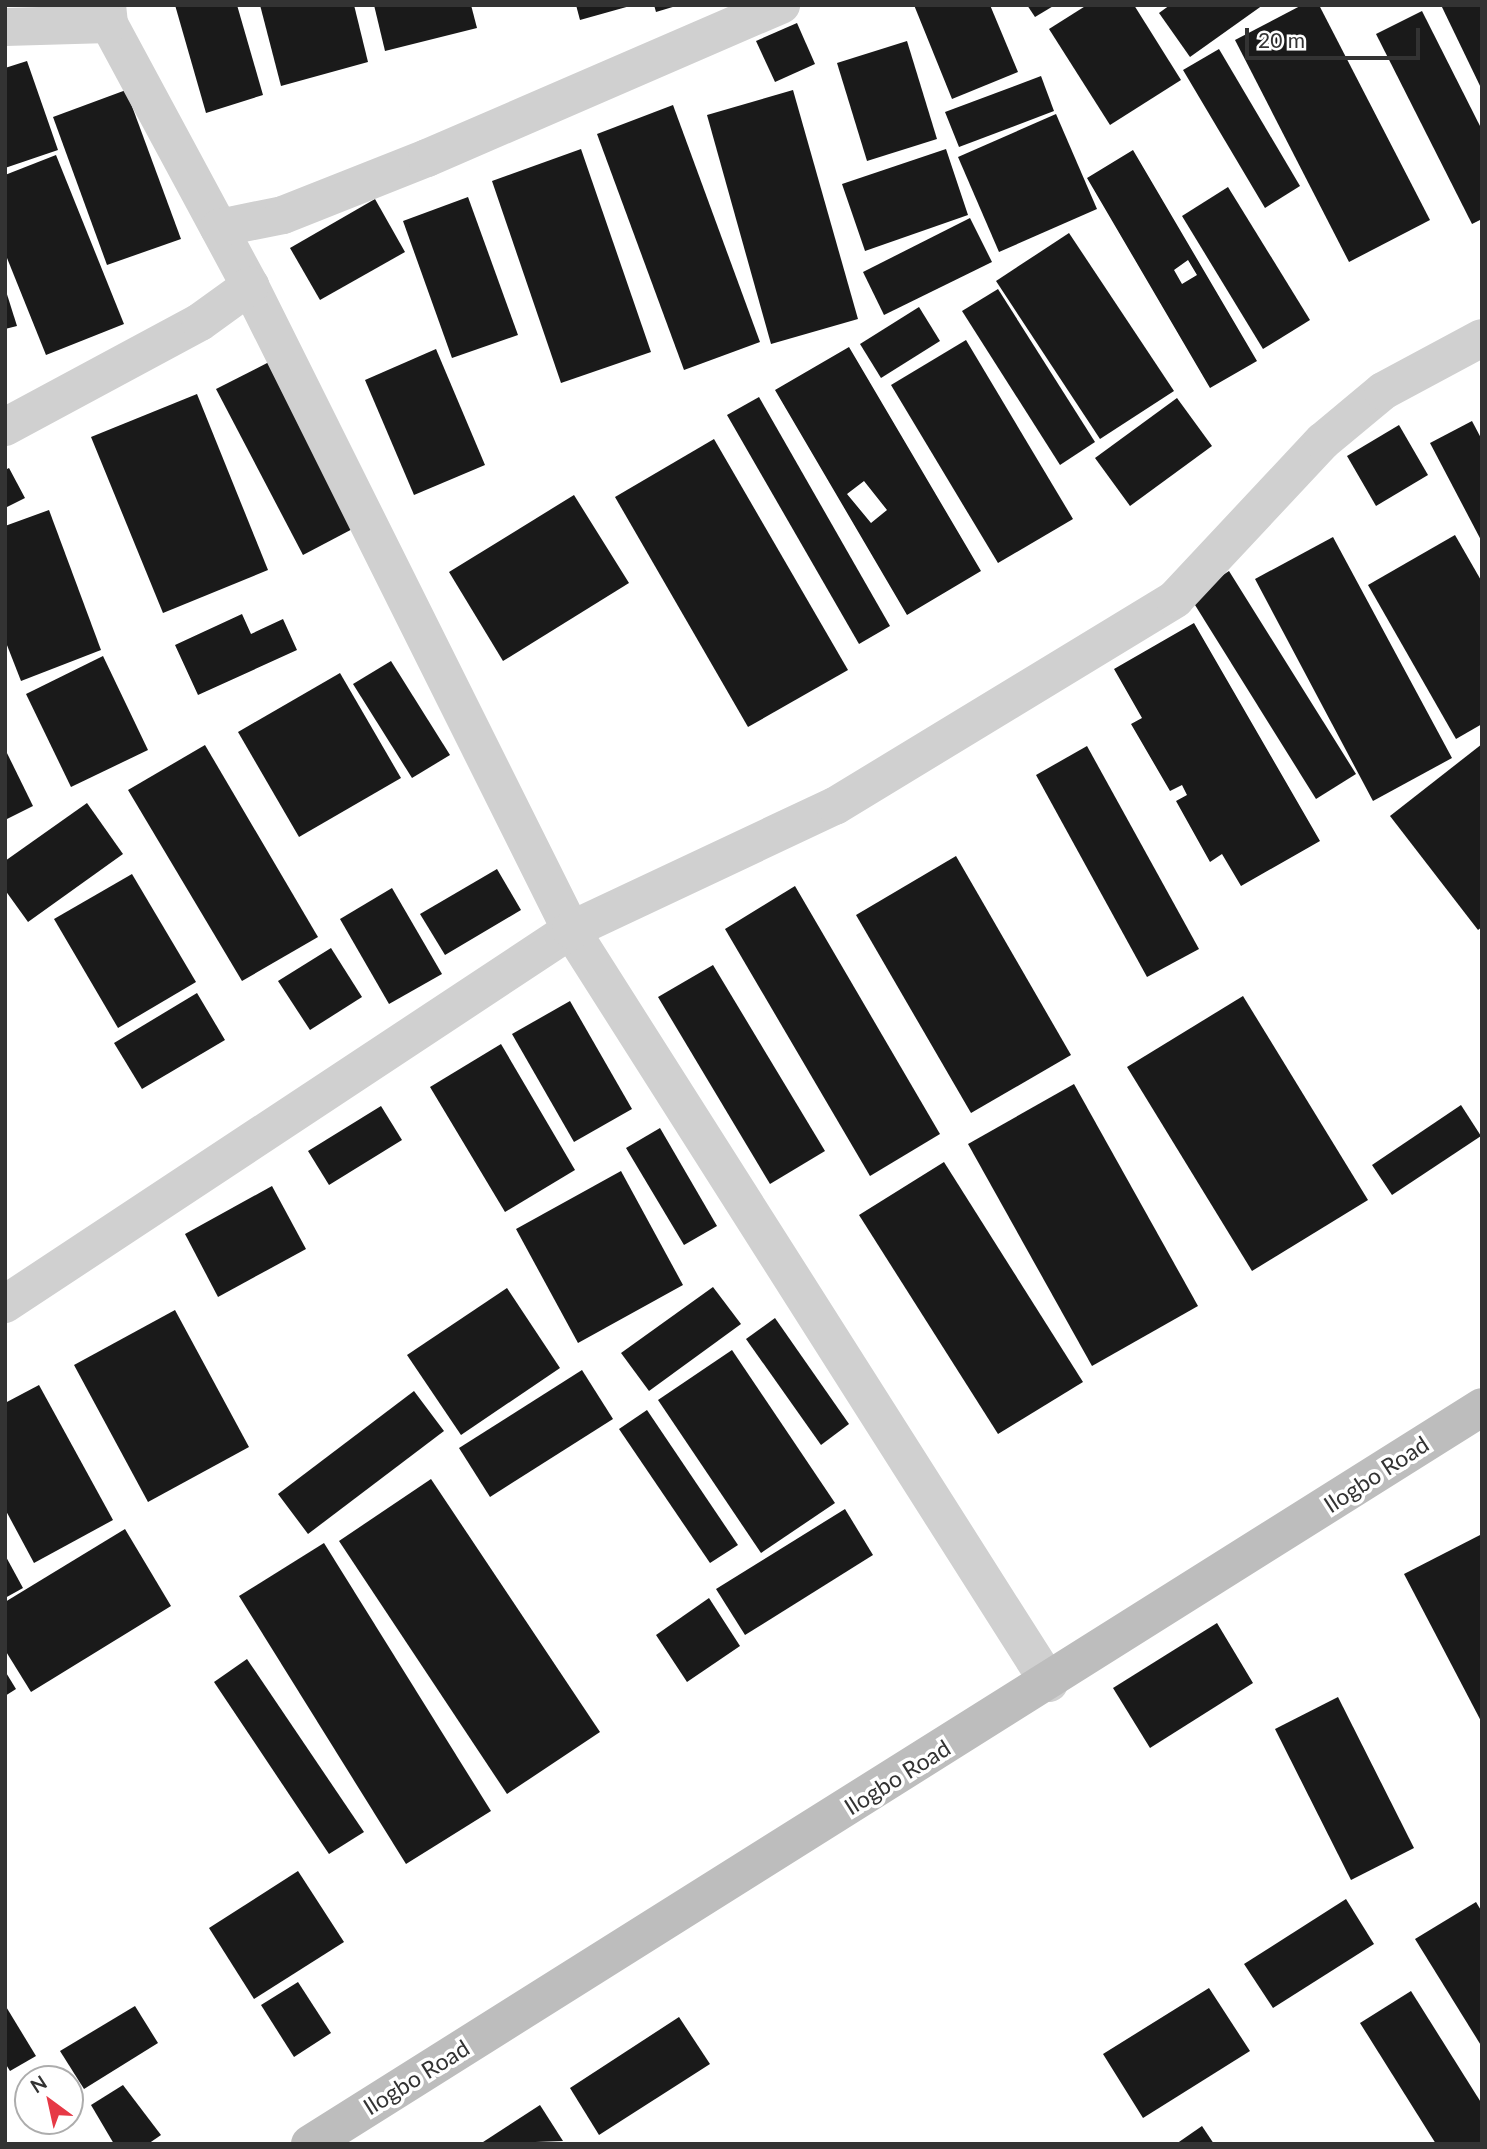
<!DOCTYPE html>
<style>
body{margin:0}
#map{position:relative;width:1487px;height:2149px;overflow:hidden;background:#fff;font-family:Lato,sans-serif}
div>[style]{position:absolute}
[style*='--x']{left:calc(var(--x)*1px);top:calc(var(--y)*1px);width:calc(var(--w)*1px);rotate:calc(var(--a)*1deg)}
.building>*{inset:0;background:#1a1a1a}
.minor>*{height:38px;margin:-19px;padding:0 19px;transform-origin:19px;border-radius:19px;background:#d0d0d0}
.secondary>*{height:38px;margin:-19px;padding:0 19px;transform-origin:19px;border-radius:19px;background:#bdbdbd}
span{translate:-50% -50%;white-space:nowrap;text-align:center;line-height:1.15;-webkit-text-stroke:7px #fff;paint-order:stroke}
.street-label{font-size:23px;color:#333}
.frame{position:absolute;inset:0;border:7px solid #333;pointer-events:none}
.north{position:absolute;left:14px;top:2065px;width:70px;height:70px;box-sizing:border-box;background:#fff;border:2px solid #adadad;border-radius:50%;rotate:327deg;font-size:19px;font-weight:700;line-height:28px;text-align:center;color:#333}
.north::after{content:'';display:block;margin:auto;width:24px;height:32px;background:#e63946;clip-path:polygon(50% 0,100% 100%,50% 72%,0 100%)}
.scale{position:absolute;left:1245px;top:28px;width:175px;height:32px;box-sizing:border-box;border:4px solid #333;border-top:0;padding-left:9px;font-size:21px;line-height:24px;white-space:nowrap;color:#333;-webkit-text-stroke:5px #fff;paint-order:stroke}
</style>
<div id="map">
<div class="building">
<div style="clip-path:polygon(175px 5px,237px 5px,263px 95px,206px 113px)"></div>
<div style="clip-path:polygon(260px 5px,354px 5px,368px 62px,281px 86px)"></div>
<div style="clip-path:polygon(374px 5px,471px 5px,477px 28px,385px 51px)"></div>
<div style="clip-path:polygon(576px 5px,629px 5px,630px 6px,580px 20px)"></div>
<div style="clip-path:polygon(654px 5px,676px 5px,676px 6px,656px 12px)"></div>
<div style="clip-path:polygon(914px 5px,990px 5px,1018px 72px,952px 99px)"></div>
<div style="clip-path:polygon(1027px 5px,1055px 5px,1035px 17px)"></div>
<div style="clip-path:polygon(1087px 5px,1134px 5px,1181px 80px,1110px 125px,1049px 29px)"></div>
<div style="clip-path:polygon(1170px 5px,1263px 5px,1190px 57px,1159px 13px)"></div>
<div style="clip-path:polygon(1302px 5px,1319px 5px,1430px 220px,1349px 262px,1235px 40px)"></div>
<div style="clip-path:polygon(1441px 5px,1482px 5px,1482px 90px)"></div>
<div style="clip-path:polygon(1422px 11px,1482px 130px,1482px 219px,1472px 224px,1376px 34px)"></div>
<div style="clip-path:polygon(797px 23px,815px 64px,775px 82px,756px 41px)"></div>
<div style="clip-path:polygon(907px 41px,937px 139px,867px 161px,837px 63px)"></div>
<div style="clip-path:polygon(1219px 49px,1300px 186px,1265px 208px,1183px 70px)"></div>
<div style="clip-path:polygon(27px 61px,58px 150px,5px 168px,5px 68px)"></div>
<div style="clip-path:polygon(1041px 76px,1054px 111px,959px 147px,945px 112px)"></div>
<div style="clip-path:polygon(126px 90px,181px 239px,107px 265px,53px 117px)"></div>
<div style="clip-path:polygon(793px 90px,858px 319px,771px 344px,707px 115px)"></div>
<div style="clip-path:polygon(673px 105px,760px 342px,684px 370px,597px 134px)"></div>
<div style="clip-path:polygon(1056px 114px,1097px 209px,999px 252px,958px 157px)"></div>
<div style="clip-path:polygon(581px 149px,651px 352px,561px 383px,492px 181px)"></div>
<div style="clip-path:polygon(946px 149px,968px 215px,865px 251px,842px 184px)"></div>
<div style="clip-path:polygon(evenodd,1133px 150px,1257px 361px,1210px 388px,1087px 178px,1133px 150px,1188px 260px,1197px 275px,1182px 284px,1174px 270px,1188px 260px)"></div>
<div style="clip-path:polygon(56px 155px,124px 324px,46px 355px,5px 253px,5px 175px)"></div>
<div style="clip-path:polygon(1228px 187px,1310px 320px,1263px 349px,1182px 216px)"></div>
<div style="clip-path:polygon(468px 197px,518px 335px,452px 358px,403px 221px)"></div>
<div style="clip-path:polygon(375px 199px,405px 252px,320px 300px,290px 248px)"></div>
<div style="clip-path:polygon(970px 218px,992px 262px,884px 315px,863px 272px)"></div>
<div style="clip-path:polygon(1069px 233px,1174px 391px,1100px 439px,996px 281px)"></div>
<div style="clip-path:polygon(5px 288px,17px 326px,5px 329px)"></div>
<div style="clip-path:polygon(998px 289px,1095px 442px,1060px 465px,962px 311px)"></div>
<div style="clip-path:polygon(919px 307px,940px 341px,881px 378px,860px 344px)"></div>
<div style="clip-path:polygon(966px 340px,1073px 519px,998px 563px,891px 385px)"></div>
<div style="clip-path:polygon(evenodd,849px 347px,981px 571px,907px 615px,775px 390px,849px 347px,864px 481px,887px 510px,871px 523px,847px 494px,864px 481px)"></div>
<div style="clip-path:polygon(436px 349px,485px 465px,414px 495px,365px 380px)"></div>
<div style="clip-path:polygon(273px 360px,360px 525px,303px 555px,216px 389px)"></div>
<div style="clip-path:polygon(197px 394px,268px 570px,163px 613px,91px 437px)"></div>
<div style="clip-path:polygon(759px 397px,890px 626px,859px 644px,727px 415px)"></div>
<div style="clip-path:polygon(1177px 398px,1212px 446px,1130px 506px,1095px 458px)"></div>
<div style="clip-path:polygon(1472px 421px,1482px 440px,1482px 542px,1430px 443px)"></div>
<div style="clip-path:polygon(1399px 425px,1428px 475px,1376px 506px,1347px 456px)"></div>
<div style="clip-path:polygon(714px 439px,848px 670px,748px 727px,615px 497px)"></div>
<div style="clip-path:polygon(9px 468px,25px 498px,5px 508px,5px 470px)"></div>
<div style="clip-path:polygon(574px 495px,629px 583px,503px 661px,449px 572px)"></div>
<div style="clip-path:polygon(49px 510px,101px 650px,21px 681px,5px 640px,5px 526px)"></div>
<div style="clip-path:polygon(1455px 535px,1482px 582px,1482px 724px,1456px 739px,1368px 585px)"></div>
<div style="clip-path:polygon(1333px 537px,1452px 758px,1373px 801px,1255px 579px)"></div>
<div style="clip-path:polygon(1229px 571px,1356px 774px,1316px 799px,1190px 597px)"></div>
<div style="clip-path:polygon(242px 614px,251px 634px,283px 619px,297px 650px,198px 695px,175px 645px)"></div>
<div style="clip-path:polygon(1194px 623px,1320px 841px,1241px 886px,1222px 854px,1210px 862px,1176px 801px,1187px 795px,1182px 785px,1170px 791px,1131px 724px,1142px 718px,1114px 669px)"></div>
<div style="clip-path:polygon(103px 656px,148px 750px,71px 787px,26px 694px)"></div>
<div style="clip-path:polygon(391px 661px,450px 755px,412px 778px,353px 684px)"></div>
<div style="clip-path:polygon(340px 673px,401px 778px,299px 837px,238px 732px)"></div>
<div style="clip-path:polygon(1482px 744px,1482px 927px,1478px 930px,1390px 816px)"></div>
<div style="clip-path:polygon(205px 745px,318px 937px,242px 981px,128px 790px)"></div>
<div style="clip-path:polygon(1087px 746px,1199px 949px,1147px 977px,1036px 775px)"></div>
<div style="clip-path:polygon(5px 749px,33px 806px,5px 820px)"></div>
<div style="clip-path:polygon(87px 803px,123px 854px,28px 922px,5px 890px,5px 861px)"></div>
<div style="clip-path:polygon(956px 856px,1071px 1055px,971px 1113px,856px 915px)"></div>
<div style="clip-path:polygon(497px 869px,521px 910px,445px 955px,420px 914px)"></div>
<div style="clip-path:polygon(132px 874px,196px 982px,118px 1028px,54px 919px)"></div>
<div style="clip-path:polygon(795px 886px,940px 1134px,870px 1176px,725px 929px)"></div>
<div style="clip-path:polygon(392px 888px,442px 974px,389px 1004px,340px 919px)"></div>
<div style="clip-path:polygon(331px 948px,362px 997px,310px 1030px,278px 981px)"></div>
<div style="clip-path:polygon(713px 965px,825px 1151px,770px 1184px,658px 997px)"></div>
<div style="clip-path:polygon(197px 993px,225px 1040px,142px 1089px,114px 1043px)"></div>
<div style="clip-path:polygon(1243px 996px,1368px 1200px,1252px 1271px,1127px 1067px)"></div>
<div style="clip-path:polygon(570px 1001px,632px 1109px,574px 1142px,512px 1034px)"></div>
<div style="clip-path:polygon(501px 1044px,575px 1170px,505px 1212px,430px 1087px)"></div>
<div style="clip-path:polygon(1074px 1084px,1198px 1306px,1092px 1366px,968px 1144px)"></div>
<div style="clip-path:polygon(1461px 1105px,1481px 1136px,1392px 1195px,1372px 1165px)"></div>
<div style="clip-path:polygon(381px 1106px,402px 1140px,329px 1185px,308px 1151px)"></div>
<div style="clip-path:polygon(660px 1128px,717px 1226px,684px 1245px,626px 1148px)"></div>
<div style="clip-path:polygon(944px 1162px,1083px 1382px,998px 1434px,859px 1215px)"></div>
<div style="clip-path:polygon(621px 1171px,683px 1285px,578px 1343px,516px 1229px)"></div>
<div style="clip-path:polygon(272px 1186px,306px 1249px,218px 1297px,185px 1234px)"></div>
<div style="clip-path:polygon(713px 1287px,741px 1324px,649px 1391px,621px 1353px)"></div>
<div style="clip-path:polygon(507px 1288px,560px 1368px,461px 1435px,407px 1355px)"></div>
<div style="clip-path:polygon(175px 1310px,249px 1447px,148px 1502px,74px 1365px)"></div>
<div style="clip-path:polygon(775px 1318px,849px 1424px,821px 1445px,746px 1339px)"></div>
<div style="clip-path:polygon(732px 1350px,835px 1503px,761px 1553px,658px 1400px)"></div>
<div style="clip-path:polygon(582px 1370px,613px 1419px,490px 1497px,459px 1448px)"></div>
<div style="clip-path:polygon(39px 1385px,113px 1520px,34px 1563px,5px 1509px,5px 1403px)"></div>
<div style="clip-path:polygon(414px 1391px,444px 1431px,308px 1534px,278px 1494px)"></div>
<div style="clip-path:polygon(647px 1410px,738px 1545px,710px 1563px,619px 1429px)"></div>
<div style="clip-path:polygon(431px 1479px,600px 1732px,507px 1794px,339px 1541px)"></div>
<div style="clip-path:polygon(845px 1509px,873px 1555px,745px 1635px,716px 1589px)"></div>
<div style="clip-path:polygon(125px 1529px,171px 1606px,31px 1692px,5px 1650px,5px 1602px)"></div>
<div style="clip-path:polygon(1482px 1534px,1482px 1723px,1404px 1574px)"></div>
<div style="clip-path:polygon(324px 1543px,491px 1811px,406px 1864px,239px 1596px)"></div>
<div style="clip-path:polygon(5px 1555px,23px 1588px,5px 1598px)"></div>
<div style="clip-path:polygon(709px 1598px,740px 1646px,687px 1682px,656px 1635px)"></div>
<div style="clip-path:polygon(1217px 1623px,1253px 1683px,1150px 1748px,1113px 1688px)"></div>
<div style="clip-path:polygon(247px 1659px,364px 1832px,329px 1854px,214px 1682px)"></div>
<div style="clip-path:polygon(5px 1671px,16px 1689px,5px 1696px)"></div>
<div style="clip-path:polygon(1338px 1697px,1414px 1848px,1351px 1880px,1275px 1729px)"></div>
<div style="clip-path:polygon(298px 1871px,344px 1942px,254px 1999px,209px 1928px)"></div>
<div style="clip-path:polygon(1346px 1899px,1374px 1944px,1273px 2008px,1244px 1964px)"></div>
<div style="clip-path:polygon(1476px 1902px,1482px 1912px,1482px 2047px,1415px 1939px)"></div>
<div style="clip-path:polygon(298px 1982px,331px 2033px,294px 2057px,261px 2005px)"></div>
<div style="clip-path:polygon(1209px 1988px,1250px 2051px,1143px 2118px,1103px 2054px)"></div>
<div style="clip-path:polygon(1411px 1991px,1482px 2104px,1482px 2144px,1436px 2144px,1360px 2023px)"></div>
<div style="clip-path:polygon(5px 2005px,36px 2056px,10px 2071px,5px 2063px)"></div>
<div style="clip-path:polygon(135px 2006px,158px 2043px,84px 2089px,60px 2051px)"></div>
<div style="clip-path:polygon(679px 2017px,710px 2064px,599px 2135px,570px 2088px)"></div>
<div style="clip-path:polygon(123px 2085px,161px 2135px,148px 2144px,114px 2144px,91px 2105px)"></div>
<div style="clip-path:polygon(540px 2105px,563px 2141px,480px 2144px)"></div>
<div style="clip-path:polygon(1202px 2126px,1214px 2144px,1176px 2144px)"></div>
</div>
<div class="minor">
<div style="--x:107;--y:5;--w:19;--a:84"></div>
<div style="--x:109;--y:24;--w:298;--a:61.7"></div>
<div style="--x:250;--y:286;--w:720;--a:63.51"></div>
<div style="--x:571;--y:930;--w:892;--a:57.59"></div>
<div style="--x:5;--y:27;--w:104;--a:-1.7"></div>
<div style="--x:219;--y:228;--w:65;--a:-11.5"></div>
<div style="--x:283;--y:215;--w:155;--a:-21.6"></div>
<div style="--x:427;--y:158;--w:386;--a:-23.4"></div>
<div style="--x:5;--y:427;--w:221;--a:-28.3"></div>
<div style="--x:200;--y:322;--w:62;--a:-35.8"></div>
<div style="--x:5;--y:1304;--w:678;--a:-33.46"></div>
<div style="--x:571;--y:930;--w:292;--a:-25.2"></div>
<div style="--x:835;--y:806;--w:398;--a:-31.3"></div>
<div style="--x:1175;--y:599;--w:216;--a:-46.9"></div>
<div style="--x:1323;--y:441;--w:78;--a:-39.8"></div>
<div style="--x:1383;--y:391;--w:112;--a:-28.2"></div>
</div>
<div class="secondary">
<div style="--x:310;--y:2144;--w:1384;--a:-32.16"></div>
</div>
<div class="street-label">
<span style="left:1376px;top:1474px;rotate:-33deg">Ilogbo Road</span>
<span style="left:897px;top:1777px;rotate:-32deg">Ilogbo Road</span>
<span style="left:416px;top:2077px;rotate:-32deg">Ilogbo Road</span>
</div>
<div class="frame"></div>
<div class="north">N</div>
<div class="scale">20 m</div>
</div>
